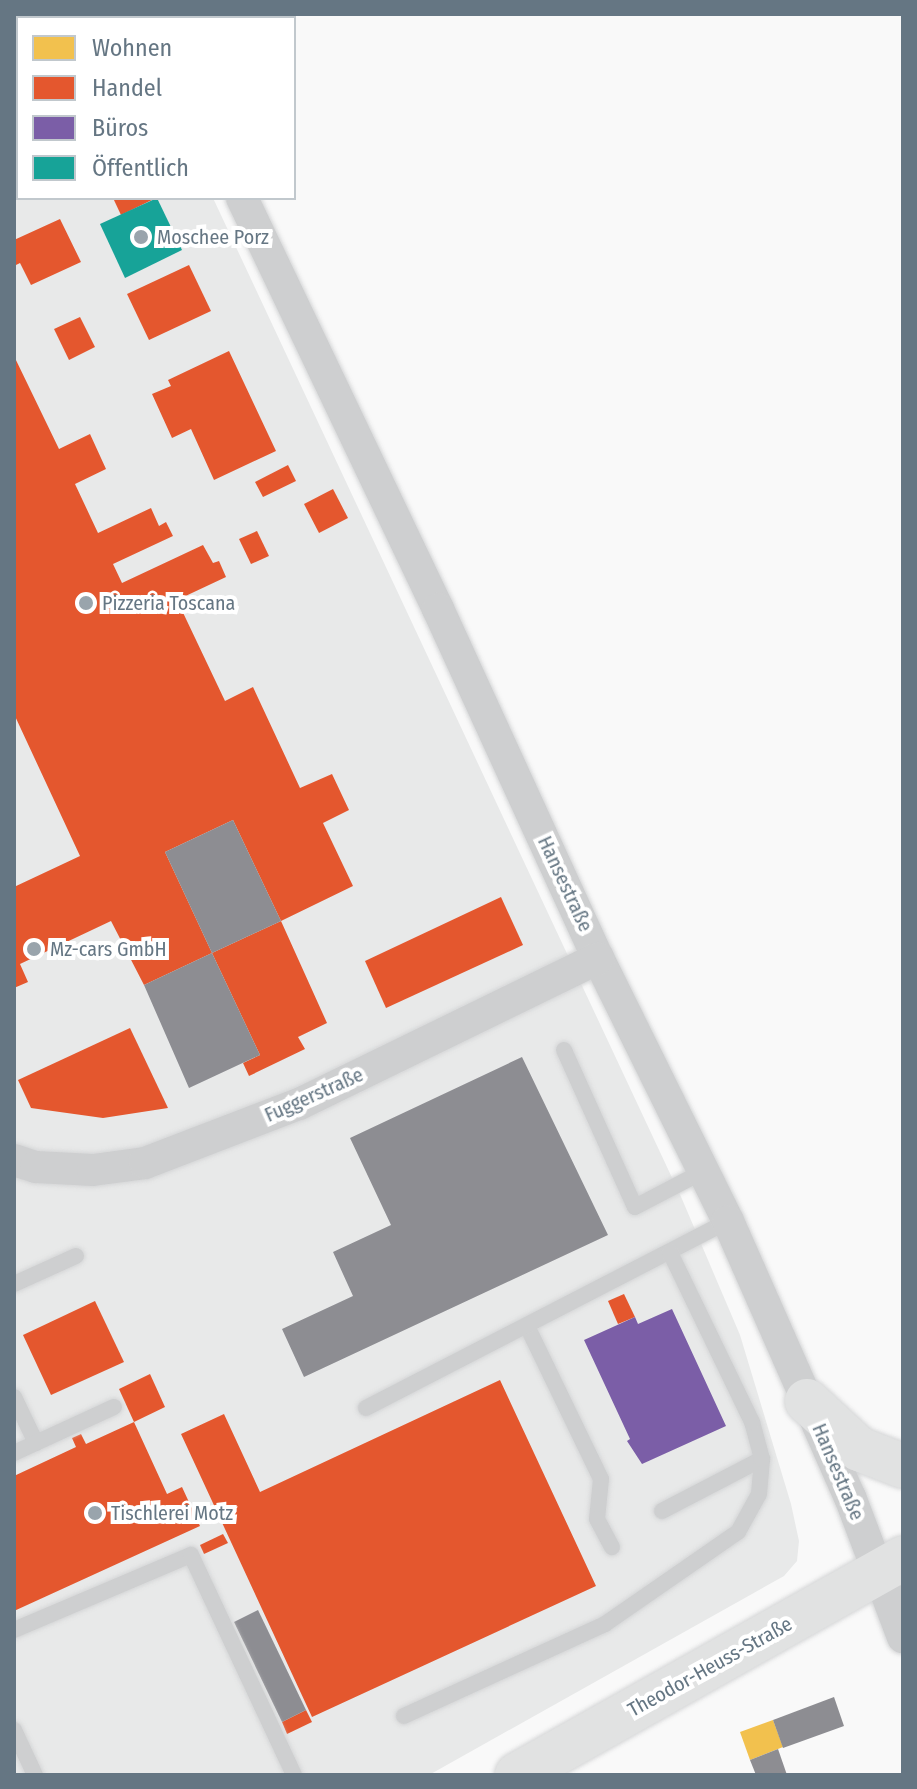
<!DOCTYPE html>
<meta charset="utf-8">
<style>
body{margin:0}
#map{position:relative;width:917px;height:1789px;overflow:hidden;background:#f9f9f9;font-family:"Fira Sans Condensed",sans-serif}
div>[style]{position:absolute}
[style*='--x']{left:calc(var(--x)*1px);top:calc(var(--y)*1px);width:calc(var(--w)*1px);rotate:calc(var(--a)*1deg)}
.built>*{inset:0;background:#e8e9e9}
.homes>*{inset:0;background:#f2c14e}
.shops>*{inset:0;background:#e4572e}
.offices>*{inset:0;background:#7b5ea7}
.public>*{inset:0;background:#17a398}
.industry>*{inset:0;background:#8d8d92}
.roads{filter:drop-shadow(0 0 2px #d5d6d7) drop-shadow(0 0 2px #d5d6d7)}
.lane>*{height:16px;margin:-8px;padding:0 8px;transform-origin:8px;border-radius:8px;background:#cecfd0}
.street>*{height:32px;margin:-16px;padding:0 16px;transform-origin:16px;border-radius:16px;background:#cecfd0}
.secondary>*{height:44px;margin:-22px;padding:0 22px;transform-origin:22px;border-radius:22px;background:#e1e2e2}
.dots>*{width:22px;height:22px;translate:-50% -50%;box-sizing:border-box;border:4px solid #fff;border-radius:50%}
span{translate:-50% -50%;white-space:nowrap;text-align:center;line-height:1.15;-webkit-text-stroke:8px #fff;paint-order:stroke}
.poi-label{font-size:20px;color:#657683}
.left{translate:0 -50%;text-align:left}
.street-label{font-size:20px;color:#657683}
.frame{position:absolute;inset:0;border:16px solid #657683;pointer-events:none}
.legend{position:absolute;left:16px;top:16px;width:280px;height:184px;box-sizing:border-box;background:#fff;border:2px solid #c1c8cd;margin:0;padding:10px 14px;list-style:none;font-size:24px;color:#657683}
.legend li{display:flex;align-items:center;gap:16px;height:40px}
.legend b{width:40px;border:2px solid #c1c8cd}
</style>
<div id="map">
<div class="built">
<div style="clip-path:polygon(14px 14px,126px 14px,128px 18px,18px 18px,18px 198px,213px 198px,682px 1199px,740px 1335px,791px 1504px,799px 1541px,797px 1561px,784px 1576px,429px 1775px,14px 1775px)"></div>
</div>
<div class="homes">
<div style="clip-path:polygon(773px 1720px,783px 1747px,750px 1760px,740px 1732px)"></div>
</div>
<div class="shops">
<div style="clip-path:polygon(113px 198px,156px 198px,121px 215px)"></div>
<div style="clip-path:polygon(60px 219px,81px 262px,31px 285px,20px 263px,14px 266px,14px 240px)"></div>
<div style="clip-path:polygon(189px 265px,211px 311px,149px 340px,127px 294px)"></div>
<div style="clip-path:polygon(80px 317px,95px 347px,69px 360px,54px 329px)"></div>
<div style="clip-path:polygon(229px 351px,276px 451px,214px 480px,191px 429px,172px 438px,152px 394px,171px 386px,168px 380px)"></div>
<div style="clip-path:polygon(14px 356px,59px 449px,90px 434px,106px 469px,75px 484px,98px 533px,151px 508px,159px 526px,166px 522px,173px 536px,113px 564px,122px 583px,203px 545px,213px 563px,219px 561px,226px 577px,177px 600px,225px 701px,253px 687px,300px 788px,332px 774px,349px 810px,323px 823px,353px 886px,281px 921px,233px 820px,165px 852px,212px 953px,144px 985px,111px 921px,20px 964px,28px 982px,14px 988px,14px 887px,80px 856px,14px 714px)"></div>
<div style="clip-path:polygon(288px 465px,296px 481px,263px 497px,255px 482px)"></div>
<div style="clip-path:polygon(333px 489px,348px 518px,319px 533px,304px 504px)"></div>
<div style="clip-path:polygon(257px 531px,269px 556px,251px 564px,239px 539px)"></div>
<div style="clip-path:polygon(501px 897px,523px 945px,386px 1008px,365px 961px)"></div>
<div style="clip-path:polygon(281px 921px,327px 1023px,298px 1037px,305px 1049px,249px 1076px,243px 1063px,260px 1055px,212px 953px)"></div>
<div style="clip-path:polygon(130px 1028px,168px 1108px,103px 1118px,31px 1108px,18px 1080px)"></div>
<div style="clip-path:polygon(624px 1294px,635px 1317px,618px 1324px,608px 1301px)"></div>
<div style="clip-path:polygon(95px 1301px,124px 1362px,51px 1395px,23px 1335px)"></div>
<div style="clip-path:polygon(150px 1374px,165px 1407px,134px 1422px,119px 1389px)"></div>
<div style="clip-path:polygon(500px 1380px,596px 1586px,312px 1717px,181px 1434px,224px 1414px,260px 1492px)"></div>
<div style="clip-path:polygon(134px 1422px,167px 1494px,182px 1487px,200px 1526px,14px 1611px,14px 1476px,76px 1447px,72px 1438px,81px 1434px,86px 1444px)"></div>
<div style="clip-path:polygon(223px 1534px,228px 1543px,204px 1554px,200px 1545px)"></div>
<div style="clip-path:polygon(306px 1710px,312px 1722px,287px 1734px,282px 1722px)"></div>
</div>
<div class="offices">
<div style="clip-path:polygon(672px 1309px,726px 1426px,642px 1464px,627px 1441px,630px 1439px,584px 1340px,635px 1317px,638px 1324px)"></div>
</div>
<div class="public">
<div style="clip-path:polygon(157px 198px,182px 250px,125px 278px,100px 224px)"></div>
</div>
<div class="industry">
<div style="clip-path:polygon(233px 820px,281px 921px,212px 953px,260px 1055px,189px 1088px,144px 985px,212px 953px,165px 852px)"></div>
<div style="clip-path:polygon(522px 1057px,608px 1235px,304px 1377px,282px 1329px,353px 1296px,333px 1252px,391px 1225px,350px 1138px)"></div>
<div style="clip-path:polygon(258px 1610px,306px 1710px,282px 1722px,234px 1622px)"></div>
<div style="clip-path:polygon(834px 1697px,844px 1726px,783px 1748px,773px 1720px)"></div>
<div style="clip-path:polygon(778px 1749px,787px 1775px,756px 1775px,750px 1760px)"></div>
</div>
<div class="roads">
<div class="lane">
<div style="--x:564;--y:1050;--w:172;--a:65.7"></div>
<div style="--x:635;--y:1207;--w:78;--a:-27.6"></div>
<div style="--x:14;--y:1284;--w:68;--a:-24.3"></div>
<div style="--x:527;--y:1326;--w:170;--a:64.2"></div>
<div style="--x:601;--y:1479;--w:40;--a:95.7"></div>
<div style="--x:597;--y:1519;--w:32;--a:62"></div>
<div style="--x:14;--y:1397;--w:51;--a:64.4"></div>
<div style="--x:366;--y:1408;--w:407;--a:-27.3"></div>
<div style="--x:14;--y:1453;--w:110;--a:-24.7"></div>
<div style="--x:662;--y:1511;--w:113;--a:-27.5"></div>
<div style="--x:14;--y:1630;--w:192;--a:-23"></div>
<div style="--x:191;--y:1555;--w:243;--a:64.9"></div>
<div style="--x:404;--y:1716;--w:221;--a:-24.6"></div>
<div style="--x:605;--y:1624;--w:162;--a:-34.7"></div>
<div style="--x:738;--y:1532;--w:43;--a:-61.1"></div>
<div style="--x:759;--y:1494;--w:35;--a:-85"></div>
<div style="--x:762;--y:1459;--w:38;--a:-105"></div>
<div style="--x:752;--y:1422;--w:189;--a:-115.8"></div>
<div style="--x:14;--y:1730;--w:50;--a:65"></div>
</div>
<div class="street">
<div style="--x:154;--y:14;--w:4;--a:63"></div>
<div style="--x:242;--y:198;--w:455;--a:64.5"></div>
<div style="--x:438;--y:609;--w:384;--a:65.4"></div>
<div style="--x:598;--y:958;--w:293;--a:63.7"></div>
<div style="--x:728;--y:1221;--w:302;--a:66.2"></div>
<div style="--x:850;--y:1497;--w:150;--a:69.3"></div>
<div style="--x:14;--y:1160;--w:23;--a:18"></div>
<div style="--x:36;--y:1167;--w:57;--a:3"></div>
<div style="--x:93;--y:1170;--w:52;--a:-7.7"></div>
<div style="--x:145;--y:1163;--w:165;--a:-21"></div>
<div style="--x:299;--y:1104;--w:333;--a:-26"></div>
</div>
<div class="secondary">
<div style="--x:807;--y:1401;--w:71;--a:42.7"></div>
<div style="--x:859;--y:1449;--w:47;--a:21.1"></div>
<div style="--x:517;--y:1775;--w:443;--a:-29.3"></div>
</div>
</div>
<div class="dots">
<div style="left:141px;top:237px;background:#99a4ac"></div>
<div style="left:86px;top:603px;background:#99a4ac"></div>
<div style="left:34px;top:949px;background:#99a4ac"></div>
<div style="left:95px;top:1513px;background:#99a4ac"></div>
</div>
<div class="poi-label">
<span class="left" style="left:157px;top:237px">Moschee Porz</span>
<span class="left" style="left:102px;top:603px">Pizzeria Toscana</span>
<span class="left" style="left:50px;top:949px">Mz-cars GmbH</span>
<span class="left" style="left:111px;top:1513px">Tischlerei Motz</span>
</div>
<div class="street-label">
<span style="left:565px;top:884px;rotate:65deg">Hansestraße</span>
<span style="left:314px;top:1095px;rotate:-24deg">Fuggerstraße</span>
<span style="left:838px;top:1472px;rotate:67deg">Hansestraße</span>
<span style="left:710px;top:1667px;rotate:-29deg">Theodor-Heuss-Straße</span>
</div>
<div class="frame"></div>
<ul class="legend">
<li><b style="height:22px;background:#f2c14e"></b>Wohnen</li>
<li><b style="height:22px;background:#e4572e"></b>Handel</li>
<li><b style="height:22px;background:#7b5ea7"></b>Büros</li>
<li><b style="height:22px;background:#17a398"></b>Öffentlich</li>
</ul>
</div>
